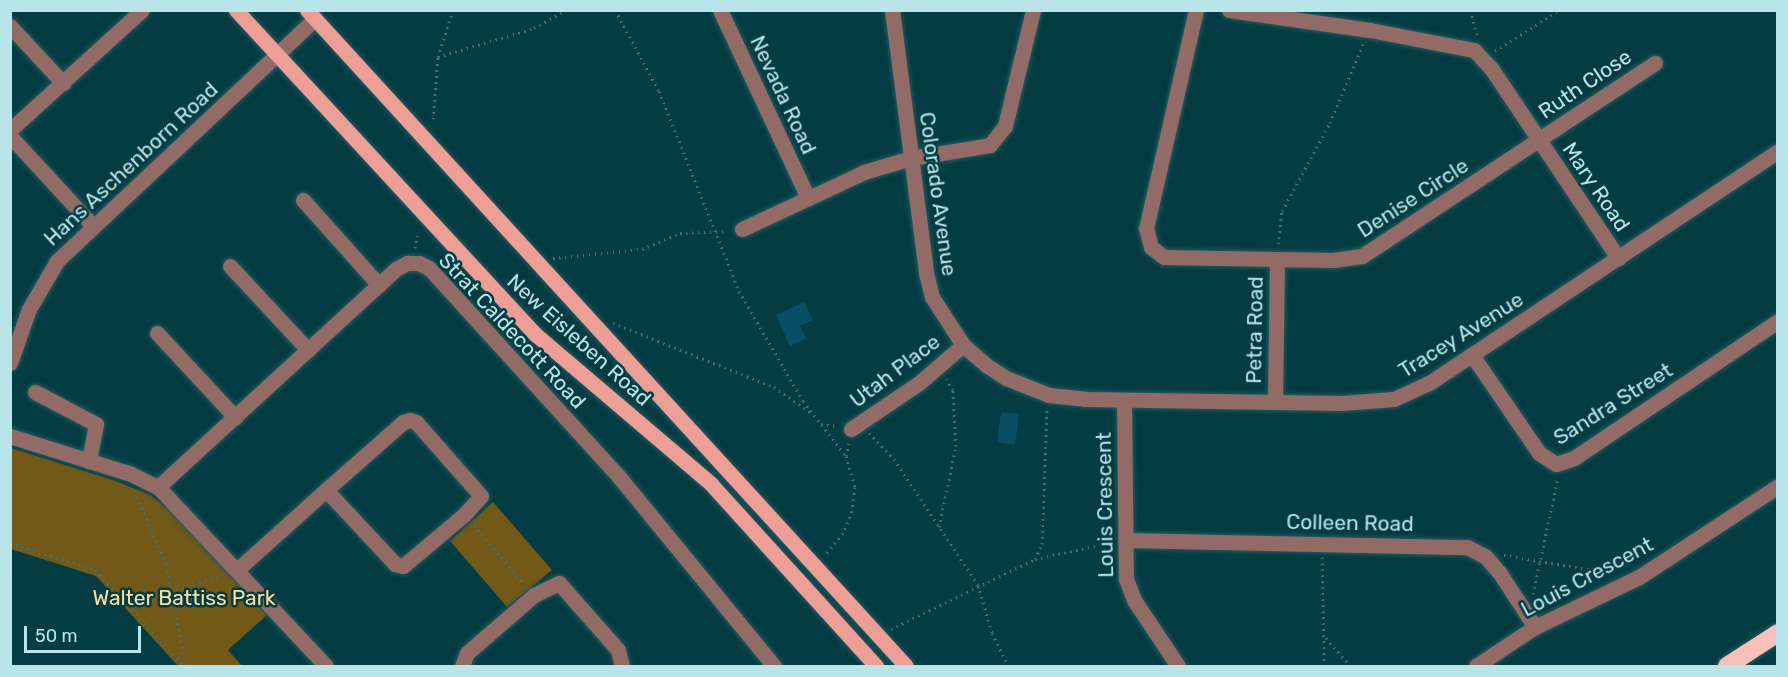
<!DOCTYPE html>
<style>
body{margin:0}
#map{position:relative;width:1788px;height:677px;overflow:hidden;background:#033c42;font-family:Rubik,sans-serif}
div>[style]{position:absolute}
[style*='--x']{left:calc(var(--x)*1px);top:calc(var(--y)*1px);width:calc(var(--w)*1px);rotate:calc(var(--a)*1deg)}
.green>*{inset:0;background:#735918}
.building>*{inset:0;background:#084e64}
.path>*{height:3px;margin-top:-1.5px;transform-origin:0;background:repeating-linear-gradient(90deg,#3e7378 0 1.5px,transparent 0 6px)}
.roads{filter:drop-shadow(0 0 2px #245a60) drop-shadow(0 0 2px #245a60)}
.minor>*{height:15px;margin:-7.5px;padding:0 7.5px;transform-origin:7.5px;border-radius:7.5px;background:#926b66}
.major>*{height:15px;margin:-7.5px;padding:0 7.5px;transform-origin:7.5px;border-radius:7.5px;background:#ed9e97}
.highway>*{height:18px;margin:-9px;padding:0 9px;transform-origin:9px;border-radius:9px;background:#f9bfb9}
span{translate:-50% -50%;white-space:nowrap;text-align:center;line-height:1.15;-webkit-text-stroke:5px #033c42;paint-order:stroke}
.street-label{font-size:21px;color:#b9e4e9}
.park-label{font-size:21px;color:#fde0a1}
.frame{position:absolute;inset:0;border:12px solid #b9e4e9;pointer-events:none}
.scale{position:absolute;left:24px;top:626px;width:117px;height:27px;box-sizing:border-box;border:3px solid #b9e4e9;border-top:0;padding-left:8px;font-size:18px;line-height:21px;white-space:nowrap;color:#b9e4e9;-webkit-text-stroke:4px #033c42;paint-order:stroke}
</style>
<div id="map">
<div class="green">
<div style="clip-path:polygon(11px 448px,116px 481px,150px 495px,177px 516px,267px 615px,228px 650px,242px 666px,178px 666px,96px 576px,11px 549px)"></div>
<div style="clip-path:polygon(493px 502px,552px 570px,507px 607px,450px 541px)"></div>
</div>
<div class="building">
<div style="clip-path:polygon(804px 302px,813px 320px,800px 326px,806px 338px,790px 346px,776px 315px)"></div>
<div style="clip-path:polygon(1001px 412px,1019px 414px,1015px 445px,997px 442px)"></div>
</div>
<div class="path">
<div style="--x:615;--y:10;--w:92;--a:61.5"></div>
<div style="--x:659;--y:91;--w:215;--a:68.2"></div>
<div style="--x:739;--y:291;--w:127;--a:59.8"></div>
<div style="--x:803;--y:401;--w:70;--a:52"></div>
<div style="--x:846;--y:456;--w:32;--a:74"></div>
<div style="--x:855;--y:487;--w:24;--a:97"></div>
<div style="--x:852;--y:511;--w:24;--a:112"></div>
<div style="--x:843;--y:533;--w:28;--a:129"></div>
<div style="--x:1470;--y:10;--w:26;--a:74"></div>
<div style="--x:1495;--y:51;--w:76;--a:-32.6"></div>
<div style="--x:438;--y:57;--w:100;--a:-16.8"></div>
<div style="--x:534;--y:28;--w:37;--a:-29"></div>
<div style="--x:433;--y:119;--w:62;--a:-85.4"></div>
<div style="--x:438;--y:57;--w:49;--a:-72.3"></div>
<div style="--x:1278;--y:244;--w:33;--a:-83"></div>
<div style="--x:1282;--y:211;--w:100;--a:-61.4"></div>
<div style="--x:1330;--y:123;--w:88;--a:-67.2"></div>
<div style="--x:415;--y:248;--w:13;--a:-81"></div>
<div style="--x:553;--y:258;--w:89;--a:-5.8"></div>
<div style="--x:642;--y:249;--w:41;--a:-22.8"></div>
<div style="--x:680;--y:233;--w:48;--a:-2.4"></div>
<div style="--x:613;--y:323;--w:173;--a:21.7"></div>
<div style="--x:774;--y:387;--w:45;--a:35.1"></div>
<div style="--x:821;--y:424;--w:17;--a:7"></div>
<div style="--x:869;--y:433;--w:36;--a:46"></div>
<div style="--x:894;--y:459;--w:151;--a:56.3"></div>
<div style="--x:978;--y:585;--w:50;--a:73.7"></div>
<div style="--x:992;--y:633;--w:37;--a:64"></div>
<div style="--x:846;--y:456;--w:13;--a:-77"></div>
<div style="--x:134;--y:491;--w:80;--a:66.3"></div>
<div style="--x:166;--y:564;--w:104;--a:78.9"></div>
<div style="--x:474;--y:525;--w:77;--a:49.7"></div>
<div style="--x:939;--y:527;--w:83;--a:-78.1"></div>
<div style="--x:956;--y:446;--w:56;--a:-93.1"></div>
<div style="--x:953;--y:390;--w:13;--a:-122"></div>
<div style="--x:10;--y:543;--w:89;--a:17.6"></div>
<div style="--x:95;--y:570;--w:131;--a:47.2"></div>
<div style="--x:1504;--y:555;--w:108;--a:9.6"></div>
<div style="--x:1322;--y:557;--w:109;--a:88.9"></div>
<div style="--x:1035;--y:559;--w:17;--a:-65"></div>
<div style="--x:1042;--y:544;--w:135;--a:-87.9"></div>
<div style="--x:171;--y:593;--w:52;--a:-20.2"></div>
<div style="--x:1533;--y:594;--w:119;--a:-77.8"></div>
<div style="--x:891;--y:629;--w:160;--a:-25.9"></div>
<div style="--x:1035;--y:559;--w:80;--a:-12.3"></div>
<div style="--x:1326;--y:638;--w:37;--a:49"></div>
</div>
<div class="roads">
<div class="minor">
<div style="--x:720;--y:10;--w:208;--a:64.9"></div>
<div style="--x:892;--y:10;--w:265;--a:82.6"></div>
<div style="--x:926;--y:273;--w:25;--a:76"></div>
<div style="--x:932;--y:297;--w:57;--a:57.1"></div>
<div style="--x:963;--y:345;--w:30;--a:41"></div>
<div style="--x:986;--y:365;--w:24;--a:33"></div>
<div style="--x:1006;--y:378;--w:46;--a:21.6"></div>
<div style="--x:1049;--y:395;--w:36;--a:6"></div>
<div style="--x:1085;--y:399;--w:256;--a:0.9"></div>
<div style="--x:1341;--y:403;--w:53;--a:-4.3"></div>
<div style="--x:1394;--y:399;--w:38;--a:-25"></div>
<div style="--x:1429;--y:383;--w:419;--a:-33.6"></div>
<div style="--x:1196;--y:10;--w:224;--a:102.9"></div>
<div style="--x:1146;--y:228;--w:20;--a:75"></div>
<div style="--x:1151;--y:247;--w:16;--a:38"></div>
<div style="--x:1164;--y:257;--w:169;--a:1"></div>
<div style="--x:1333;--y:260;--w:29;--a:-8"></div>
<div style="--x:1362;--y:256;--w:351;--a:-33.4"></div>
<div style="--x:1229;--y:10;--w:142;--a:8.1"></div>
<div style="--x:1370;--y:30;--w:106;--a:10.9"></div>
<div style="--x:1474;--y:50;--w:25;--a:47"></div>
<div style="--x:1491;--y:68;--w:229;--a:56.2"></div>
<div style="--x:10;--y:26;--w:78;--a:47.1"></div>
<div style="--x:10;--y:130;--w:178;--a:-42.3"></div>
<div style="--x:10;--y:136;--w:121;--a:47.3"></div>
<div style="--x:303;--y:200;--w:114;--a:48.2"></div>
<div style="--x:742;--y:229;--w:135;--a:-25"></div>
<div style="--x:864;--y:172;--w:49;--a:-16.6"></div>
<div style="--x:911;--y:158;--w:80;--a:-9.3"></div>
<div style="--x:990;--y:145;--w:24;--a:-52"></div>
<div style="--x:1005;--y:126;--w:119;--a:-76.4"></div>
<div style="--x:230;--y:266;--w:115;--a:47.1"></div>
<div style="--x:157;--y:333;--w:115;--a:47.1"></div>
<div style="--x:1472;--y:355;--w:119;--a:55.6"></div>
<div style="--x:1539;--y:453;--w:20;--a:33"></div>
<div style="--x:1556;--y:464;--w:19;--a:-18"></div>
<div style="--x:1574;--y:458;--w:246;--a:-33.9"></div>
<div style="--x:10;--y:363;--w:57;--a:-70.6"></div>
<div style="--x:29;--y:309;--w:56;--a:-59.7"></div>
<div style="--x:57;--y:261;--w:354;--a:-43.2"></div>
<div style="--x:35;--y:392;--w:69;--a:27.7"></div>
<div style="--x:96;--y:424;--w:38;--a:101"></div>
<div style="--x:1124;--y:400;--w:179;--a:89.4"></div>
<div style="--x:1126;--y:579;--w:22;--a:69"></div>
<div style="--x:1134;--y:600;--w:79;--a:56.3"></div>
<div style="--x:1275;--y:402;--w:143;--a:-89.2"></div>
<div style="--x:851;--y:429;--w:82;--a:-34.1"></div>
<div style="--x:919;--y:383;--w:58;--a:-40.8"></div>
<div style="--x:10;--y:436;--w:127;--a:17.4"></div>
<div style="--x:131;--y:474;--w:30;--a:26"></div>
<div style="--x:158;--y:487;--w:245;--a:46.8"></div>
<div style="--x:158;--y:487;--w:323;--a:-42.5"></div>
<div style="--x:396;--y:269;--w:13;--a:-29"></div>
<div style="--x:407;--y:263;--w:12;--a:0"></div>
<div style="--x:419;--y:263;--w:11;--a:27"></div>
<div style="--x:429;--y:268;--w:284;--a:47.7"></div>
<div style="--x:620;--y:478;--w:243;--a:50.7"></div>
<div style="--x:1126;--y:540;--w:341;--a:1.2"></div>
<div style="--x:1467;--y:547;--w:20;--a:27"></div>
<div style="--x:1485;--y:556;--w:21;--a:49"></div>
<div style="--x:1499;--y:572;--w:66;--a:56.8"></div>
<div style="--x:238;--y:569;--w:118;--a:-41.9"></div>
<div style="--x:326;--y:490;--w:103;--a:-41.4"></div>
<div style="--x:403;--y:422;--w:7;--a:-16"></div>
<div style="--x:410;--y:420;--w:6;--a:18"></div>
<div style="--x:416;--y:422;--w:98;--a:48.7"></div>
<div style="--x:481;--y:496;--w:24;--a:132"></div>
<div style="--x:465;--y:514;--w:81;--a:140"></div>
<div style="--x:403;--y:566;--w:8;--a:-166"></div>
<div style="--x:395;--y:564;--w:101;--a:-133"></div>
<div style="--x:462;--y:666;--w:14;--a:-69"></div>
<div style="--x:467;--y:653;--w:89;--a:-40.9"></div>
<div style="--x:534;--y:595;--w:28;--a:-26"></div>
<div style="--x:559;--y:583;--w:89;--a:48.6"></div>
<div style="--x:618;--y:650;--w:16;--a:76"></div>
<div style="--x:1476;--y:666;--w:71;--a:-33.5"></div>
<div style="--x:1535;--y:627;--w:115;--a:-25.7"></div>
<div style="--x:1639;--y:577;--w:166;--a:-33.2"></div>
</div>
<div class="major">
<div style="--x:236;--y:10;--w:441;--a:47.3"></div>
<div style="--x:535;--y:334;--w:231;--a:40.4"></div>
<div style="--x:711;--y:484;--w:246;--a:47.8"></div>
<div style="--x:307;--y:10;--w:888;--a:47.6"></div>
</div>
<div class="highway">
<div style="--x:1727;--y:666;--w:61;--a:-32.9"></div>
</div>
</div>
<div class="street-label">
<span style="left:1585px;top:84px;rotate:-34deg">Ruth Close</span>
<span style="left:783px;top:95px;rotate:65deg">Nevada Road</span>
<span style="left:131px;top:164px;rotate:-43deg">Hans Aschenborn Road</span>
<span style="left:1596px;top:187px;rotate:56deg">Mary Road</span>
<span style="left:938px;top:194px;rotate:82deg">Colorado Avenue</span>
<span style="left:1413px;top:198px;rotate:-33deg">Denise Circle</span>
<span style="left:1255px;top:330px;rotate:-89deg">Petra Road</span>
<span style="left:512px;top:331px;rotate:47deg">Strat Caldecott Road</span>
<span style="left:1461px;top:335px;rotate:-32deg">Tracey Avenue</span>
<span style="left:579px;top:340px;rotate:42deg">New Eisleben Road</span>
<span style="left:895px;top:371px;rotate:-37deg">Utah Place</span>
<span style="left:1613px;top:404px;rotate:-32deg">Sandra Street</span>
<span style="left:1105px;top:505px;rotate:-91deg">Louis Crescent</span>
<span style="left:1350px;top:523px;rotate:1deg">Colleen Road</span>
<span style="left:1587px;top:577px;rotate:-28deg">Louis Crescent</span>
</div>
<div class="park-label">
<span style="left:184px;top:598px">Walter Battiss Park</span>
</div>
<div class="frame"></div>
<div class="scale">50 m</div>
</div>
